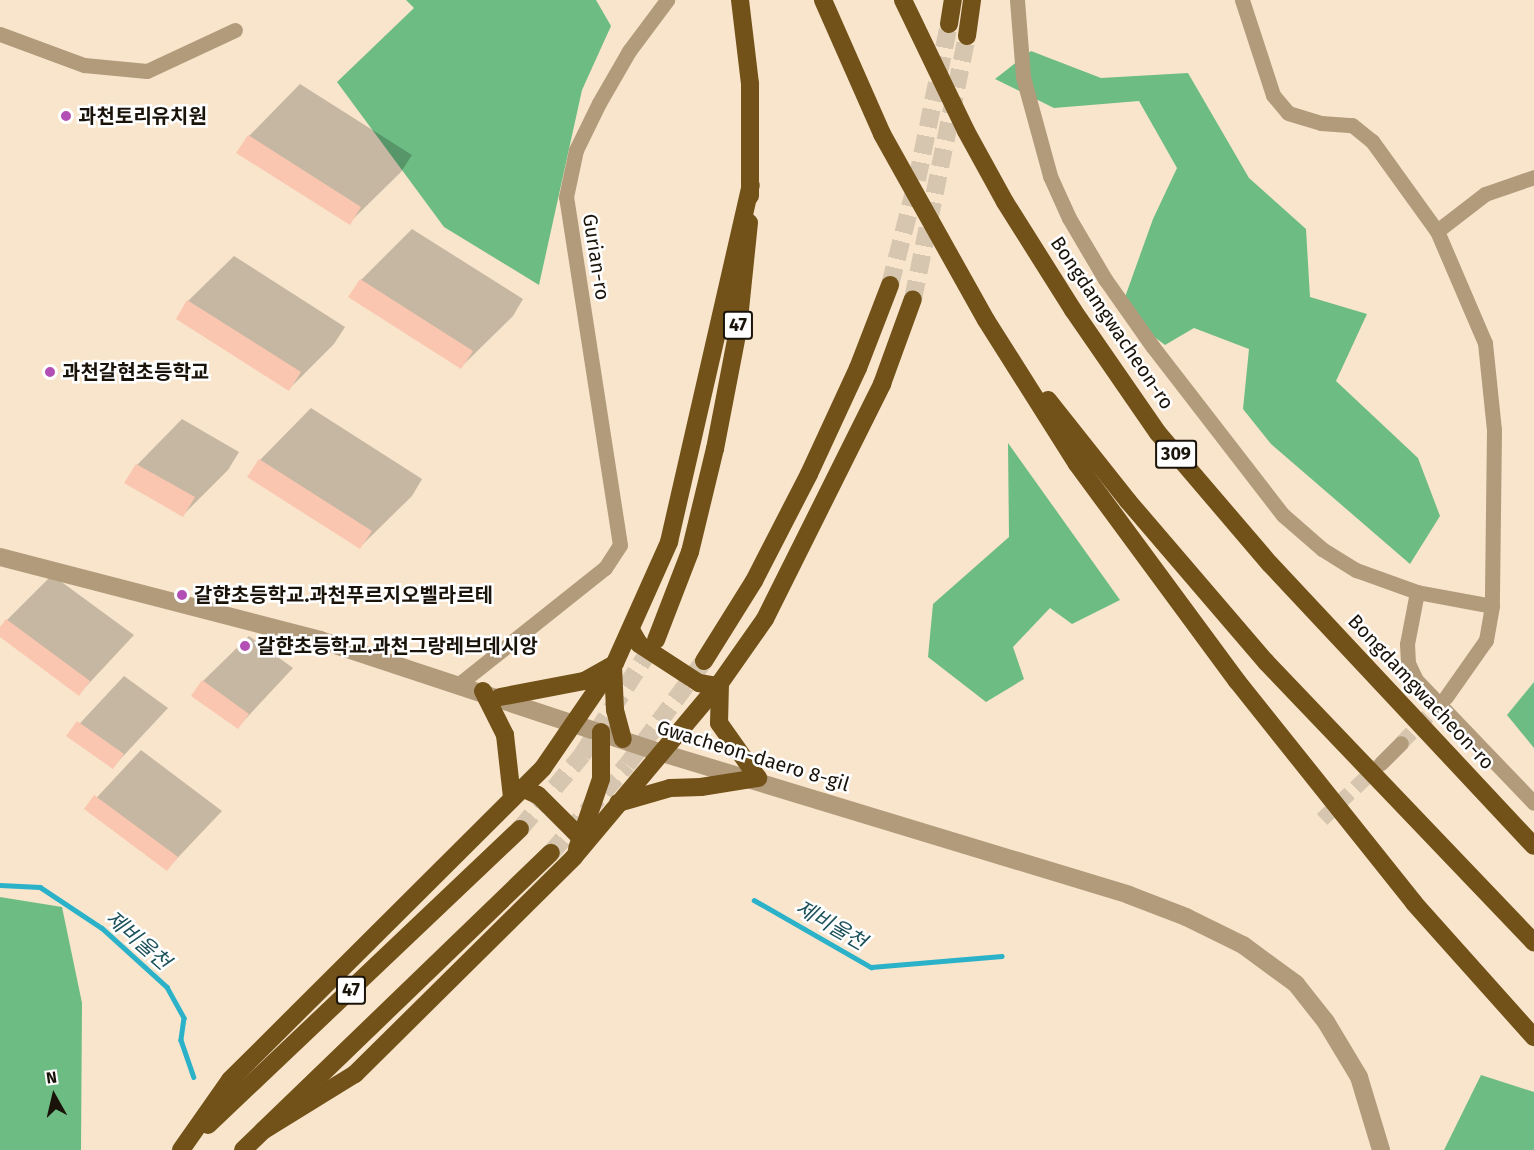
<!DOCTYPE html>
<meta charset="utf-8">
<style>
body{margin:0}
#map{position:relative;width:1534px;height:1150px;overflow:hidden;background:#f8e5cc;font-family:"Fira Sans","Noto Sans KR",sans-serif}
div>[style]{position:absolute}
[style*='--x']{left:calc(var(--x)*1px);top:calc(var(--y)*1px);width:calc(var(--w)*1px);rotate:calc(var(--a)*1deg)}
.forest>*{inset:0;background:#6dbc83}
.shadow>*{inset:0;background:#0003}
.stream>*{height:4.5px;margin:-2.25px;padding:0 2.25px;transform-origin:2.25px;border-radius:2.25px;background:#2bb2c9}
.building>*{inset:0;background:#fbc6b0}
.minor-tunnel>*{height:15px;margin-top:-7.5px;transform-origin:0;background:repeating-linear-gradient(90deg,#d7c6af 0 15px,transparent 0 23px)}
.trunk-tunnel>*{height:18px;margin-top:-9px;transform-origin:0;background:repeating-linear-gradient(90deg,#d7c6af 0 18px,transparent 0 27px)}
.minor>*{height:15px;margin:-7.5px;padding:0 7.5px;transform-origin:7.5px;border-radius:7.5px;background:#b19b7b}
.tertiary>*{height:18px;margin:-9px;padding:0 9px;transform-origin:9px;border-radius:9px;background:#b19b7b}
.trunk>*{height:18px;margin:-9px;padding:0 9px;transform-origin:9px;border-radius:9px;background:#725218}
.dots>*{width:16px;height:16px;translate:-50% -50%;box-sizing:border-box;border:3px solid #fff;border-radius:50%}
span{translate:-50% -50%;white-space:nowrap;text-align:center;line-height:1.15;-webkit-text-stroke:5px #fff;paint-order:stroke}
.shield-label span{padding:2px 4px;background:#fff;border:2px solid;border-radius:4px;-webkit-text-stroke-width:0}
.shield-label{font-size:18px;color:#1a130a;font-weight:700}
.poi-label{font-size:20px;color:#1a130a;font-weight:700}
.left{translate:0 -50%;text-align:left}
.street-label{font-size:20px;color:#1a130a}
.water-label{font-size:21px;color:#1c515b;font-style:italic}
.north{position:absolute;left:24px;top:1066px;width:60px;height:60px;-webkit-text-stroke:4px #fff;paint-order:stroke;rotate:352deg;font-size:16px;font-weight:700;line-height:24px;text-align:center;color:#1a130a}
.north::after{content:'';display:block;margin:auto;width:21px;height:27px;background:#1a130a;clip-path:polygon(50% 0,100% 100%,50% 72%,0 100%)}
</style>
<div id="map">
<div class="forest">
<div style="clip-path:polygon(406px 0,596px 0,611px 26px,582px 90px,539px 285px,444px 227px,337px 82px,414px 8px)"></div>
<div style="clip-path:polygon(1031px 51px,1101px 78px,1188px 73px,1249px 178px,1306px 229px,1310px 297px,1367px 314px,1336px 381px,1418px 458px,1440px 516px,1410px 564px,1271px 444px,1243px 409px,1249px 349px,1194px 328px,1165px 345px,1120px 311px,1153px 219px,1177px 168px,1139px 101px,1054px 108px,995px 79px)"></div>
<div style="clip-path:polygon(1008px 443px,1120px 600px,1072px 624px,1050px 608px,1013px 647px,1024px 679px,986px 702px,928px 657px,933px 604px,1009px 537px)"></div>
<div style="clip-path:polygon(1534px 682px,1534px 748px,1507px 715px)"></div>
<div style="clip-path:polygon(0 897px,62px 907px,82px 1003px,81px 1150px,0 1150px)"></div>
<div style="clip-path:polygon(1481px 1075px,1534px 1092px,1534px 1150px,1444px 1150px)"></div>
</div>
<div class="shadow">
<div style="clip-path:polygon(300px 84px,412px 155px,401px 172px,349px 223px,249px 136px)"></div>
<div style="clip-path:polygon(412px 229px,523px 299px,513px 316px,461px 367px,361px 280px)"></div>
<div style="clip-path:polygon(234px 256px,345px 327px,334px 344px,289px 389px,188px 301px)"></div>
<div style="clip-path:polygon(311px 408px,422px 479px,412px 496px,360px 547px,260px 460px)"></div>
<div style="clip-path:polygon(182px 419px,239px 452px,228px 470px,183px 515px,137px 465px)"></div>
<div style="clip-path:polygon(52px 575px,134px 635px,79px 694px,0 635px,7px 620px)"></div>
<div style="clip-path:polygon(249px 636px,293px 668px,238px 727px,203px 681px)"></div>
<div style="clip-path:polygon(124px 676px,168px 708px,113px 767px,69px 735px)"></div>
<div style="clip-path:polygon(141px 750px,222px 811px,167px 869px,86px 809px)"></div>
</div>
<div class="stream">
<div style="--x:0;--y:885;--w:40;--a:2.9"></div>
<div style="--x:40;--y:887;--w:74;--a:33.5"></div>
<div style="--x:102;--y:928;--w:88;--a:42.2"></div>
<div style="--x:167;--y:987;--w:35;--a:61"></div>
<div style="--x:184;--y:1018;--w:22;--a:98"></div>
<div style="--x:181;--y:1040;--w:39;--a:71"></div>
<div style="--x:754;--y:900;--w:135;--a:29.8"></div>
<div style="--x:871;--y:967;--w:131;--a:-4.8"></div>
</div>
<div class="building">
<div style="clip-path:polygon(248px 135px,361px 207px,350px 225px,236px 153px)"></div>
<div style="clip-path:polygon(360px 279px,473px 351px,461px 369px,348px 297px)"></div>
<div style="clip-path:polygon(187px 300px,301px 372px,289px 391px,176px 319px)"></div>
<div style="clip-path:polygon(259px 459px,372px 531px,360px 549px,247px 477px)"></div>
<div style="clip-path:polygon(136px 464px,195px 497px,183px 517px,124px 483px)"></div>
<div style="clip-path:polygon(6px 619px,90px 681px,79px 696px,0 637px,0 627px)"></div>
<div style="clip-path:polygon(202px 680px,249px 714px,238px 729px,191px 696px)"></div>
<div style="clip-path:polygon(77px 721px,124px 754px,113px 769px,66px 736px)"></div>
<div style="clip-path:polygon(94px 795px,178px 857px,167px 871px,84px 809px)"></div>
</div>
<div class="minor-tunnel">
<div style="--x:1401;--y:743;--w:64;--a:-45.6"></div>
<div style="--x:1322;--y:819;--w:79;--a:-43.5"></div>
</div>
<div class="trunk-tunnel">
<div style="--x:890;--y:285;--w:108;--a:-75.6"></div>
<div style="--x:917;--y:180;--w:159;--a:-78.4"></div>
<div style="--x:913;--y:299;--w:268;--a:-78.4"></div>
<div style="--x:520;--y:829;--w:97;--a:-50"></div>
<div style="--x:582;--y:755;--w:137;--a:-57.2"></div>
<div style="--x:551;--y:853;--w:116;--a:-49.2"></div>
<div style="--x:627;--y:765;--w:129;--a:-53.5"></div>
</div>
<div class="minor">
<div style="--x:1017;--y:0;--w:77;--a:85.5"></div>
<div style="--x:1023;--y:77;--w:103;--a:74.7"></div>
<div style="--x:1050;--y:176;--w:46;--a:65.7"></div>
<div style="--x:1069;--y:218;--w:71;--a:59.5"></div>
<div style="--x:1105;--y:279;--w:83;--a:54.8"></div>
<div style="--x:1153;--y:347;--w:212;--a:52.3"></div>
<div style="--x:1283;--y:515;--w:52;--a:41.1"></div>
<div style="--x:1322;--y:549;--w:40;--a:32"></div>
<div style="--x:1356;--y:570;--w:65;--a:19.8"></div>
<div style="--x:1417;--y:592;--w:76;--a:10.6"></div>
<div style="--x:1242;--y:0;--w:100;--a:71.9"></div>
<div style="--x:1273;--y:95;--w:23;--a:50"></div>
<div style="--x:1288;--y:113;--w:34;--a:17"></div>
<div style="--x:1321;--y:123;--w:31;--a:4"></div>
<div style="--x:1352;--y:125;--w:26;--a:39"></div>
<div style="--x:1372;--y:141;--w:111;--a:54.2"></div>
<div style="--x:1437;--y:231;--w:122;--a:66.8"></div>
<div style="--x:1485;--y:343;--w:87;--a:84.1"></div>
<div style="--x:1494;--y:430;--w:176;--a:90.7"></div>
<div style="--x:1492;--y:606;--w:35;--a:100"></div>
<div style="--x:1486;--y:640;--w:70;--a:125.1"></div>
<div style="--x:0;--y:34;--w:90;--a:20.3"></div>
<div style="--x:84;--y:65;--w:63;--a:5.4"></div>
<div style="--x:147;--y:71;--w:97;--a:-25"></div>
<div style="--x:1437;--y:231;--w:61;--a:-37.6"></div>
<div style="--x:1485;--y:194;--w:52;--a:-19.1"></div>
<div style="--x:1417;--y:592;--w:53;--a:100.9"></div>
<div style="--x:1407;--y:644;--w:19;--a:87"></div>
<div style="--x:1408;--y:663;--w:19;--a:65"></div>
<div style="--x:1416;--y:680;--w:170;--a:46.2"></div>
<div style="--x:459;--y:684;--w:186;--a:-38.5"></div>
<div style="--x:605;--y:568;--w:27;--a:-57"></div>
<div style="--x:620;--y:545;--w:352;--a:-98.8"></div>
<div style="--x:566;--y:197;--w:48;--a:-78"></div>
<div style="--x:576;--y:150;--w:52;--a:-63.9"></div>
<div style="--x:599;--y:103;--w:60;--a:-60"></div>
<div style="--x:629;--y:51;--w:64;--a:-53.3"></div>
<div style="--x:1381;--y:763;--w:28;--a:-45"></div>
</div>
<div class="tertiary">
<div style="--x:0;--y:557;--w:331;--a:14.5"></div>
<div style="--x:320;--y:640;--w:357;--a:18.3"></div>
<div style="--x:659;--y:752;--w:491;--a:16.9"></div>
<div style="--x:1129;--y:895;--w:61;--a:21.1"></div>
<div style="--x:1186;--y:917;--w:64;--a:26.2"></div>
<div style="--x:1243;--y:945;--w:66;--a:36.3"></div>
<div style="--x:1296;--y:984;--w:48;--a:51.7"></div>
<div style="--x:1326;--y:1022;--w:64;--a:59"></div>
<div style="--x:1359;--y:1077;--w:76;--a:73.2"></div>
</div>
<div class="trunk">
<div style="--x:740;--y:0;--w:85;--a:83.2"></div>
<div style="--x:750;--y:84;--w:112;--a:90"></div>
<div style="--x:823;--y:0;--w:146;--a:66.2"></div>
<div style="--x:882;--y:134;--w:213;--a:60.8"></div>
<div style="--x:986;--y:320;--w:170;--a:57.7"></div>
<div style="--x:1077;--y:464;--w:270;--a:53.6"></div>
<div style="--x:1237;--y:681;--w:284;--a:51.4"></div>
<div style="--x:1414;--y:903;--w:180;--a:48.2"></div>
<div style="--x:903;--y:0;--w:145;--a:64.3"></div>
<div style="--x:966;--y:131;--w:81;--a:61.2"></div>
<div style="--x:1005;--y:202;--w:128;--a:57.8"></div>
<div style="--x:1073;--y:310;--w:150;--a:55.4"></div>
<div style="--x:1158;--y:433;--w:172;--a:49.5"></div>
<div style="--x:1270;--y:564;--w:386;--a:46.9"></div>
<div style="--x:949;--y:24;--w:24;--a:-81"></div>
<div style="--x:967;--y:36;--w:36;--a:-82"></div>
<div style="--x:1048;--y:400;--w:129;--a:51.6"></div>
<div style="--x:1128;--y:501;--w:212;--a:49.4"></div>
<div style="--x:1266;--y:662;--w:388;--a:46.3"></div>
<div style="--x:631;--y:630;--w:16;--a:60"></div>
<div style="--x:639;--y:644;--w:72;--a:33"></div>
<div style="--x:699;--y:683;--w:18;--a:9"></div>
<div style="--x:656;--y:640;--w:94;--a:-68.9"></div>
<div style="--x:690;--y:552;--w:106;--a:-76.4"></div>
<div style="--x:715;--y:449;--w:122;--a:-79.1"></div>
<div style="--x:738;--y:329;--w:107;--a:-84.1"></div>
<div style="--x:704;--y:661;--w:94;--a:-58"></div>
<div style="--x:754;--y:581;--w:120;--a:-62.8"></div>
<div style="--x:809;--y:474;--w:117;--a:-65.2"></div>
<div style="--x:858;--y:368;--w:89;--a:-68.9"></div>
<div style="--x:613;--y:666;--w:44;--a:87.4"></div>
<div style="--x:615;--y:710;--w:30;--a:75"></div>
<div style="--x:720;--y:683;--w:40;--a:91.4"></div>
<div style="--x:719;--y:723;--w:67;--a:54.7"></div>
<div style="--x:483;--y:691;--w:49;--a:63.4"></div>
<div style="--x:505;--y:735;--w:62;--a:83.6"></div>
<div style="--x:500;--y:697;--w:86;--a:-10.8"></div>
<div style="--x:584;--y:681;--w:31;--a:-29"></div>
<div style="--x:522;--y:788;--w:17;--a:24"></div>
<div style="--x:538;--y:795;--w:61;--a:45"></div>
<div style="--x:618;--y:803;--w:54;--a:-16.1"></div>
<div style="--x:670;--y:788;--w:31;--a:-2"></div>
<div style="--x:701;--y:787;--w:58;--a:-9"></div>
<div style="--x:577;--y:849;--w:74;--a:-71.1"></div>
<div style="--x:601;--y:779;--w:47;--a:-90"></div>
<div style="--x:208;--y:1125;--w:430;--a:-43.5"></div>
<div style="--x:264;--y:1130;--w:107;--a:-31.6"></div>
<div style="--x:355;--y:1074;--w:308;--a:-44.7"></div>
<div style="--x:574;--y:857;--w:227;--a:-50"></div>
<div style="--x:720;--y:683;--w:78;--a:-54.9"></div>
<div style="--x:765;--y:619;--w:263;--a:-63.5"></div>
<div style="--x:882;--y:384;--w:90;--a:-70"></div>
<div style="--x:181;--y:1150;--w:85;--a:-55"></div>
<div style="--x:230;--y:1080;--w:442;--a:-44.9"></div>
<div style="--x:543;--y:768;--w:127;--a:-55.6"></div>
<div style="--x:615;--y:663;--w:133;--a:-65.9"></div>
<div style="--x:669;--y:542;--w:366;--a:-77.1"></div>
<div style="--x:243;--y:1150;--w:428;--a:-44"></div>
</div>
<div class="dots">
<div style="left:66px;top:116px;background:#b34fb4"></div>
<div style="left:50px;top:372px;background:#b34fb4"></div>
<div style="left:182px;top:595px;background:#b34fb4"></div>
<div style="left:245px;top:646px;background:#b34fb4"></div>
</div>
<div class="shield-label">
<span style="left:738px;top:325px">47</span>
<span style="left:1176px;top:454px">309</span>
<span style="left:351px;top:990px">47</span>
</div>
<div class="poi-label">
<span class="left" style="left:78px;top:116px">과천토리유치원</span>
<span class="left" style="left:62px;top:372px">과천갈현초등학교</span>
<span class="left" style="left:194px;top:595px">갈햔초등학교.과천푸르지오벨라르테</span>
<span class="left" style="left:257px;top:646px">갈햔초등학교.과천그랑레브데시앙</span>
</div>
<div class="street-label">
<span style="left:596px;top:257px;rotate:81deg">Gurian-ro</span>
<span style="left:1112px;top:323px;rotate:56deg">Bongdamgwacheon-ro</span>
<span style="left:1421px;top:692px;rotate:47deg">Bongdamgwacheon-ro</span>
<span style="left:753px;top:756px;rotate:17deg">Gwacheon-daero 8-gil</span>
</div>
<div class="water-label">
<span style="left:831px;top:925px;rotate:30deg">제비울천</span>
<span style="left:138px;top:940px;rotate:41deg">제비울천</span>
</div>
<div class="north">N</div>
</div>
